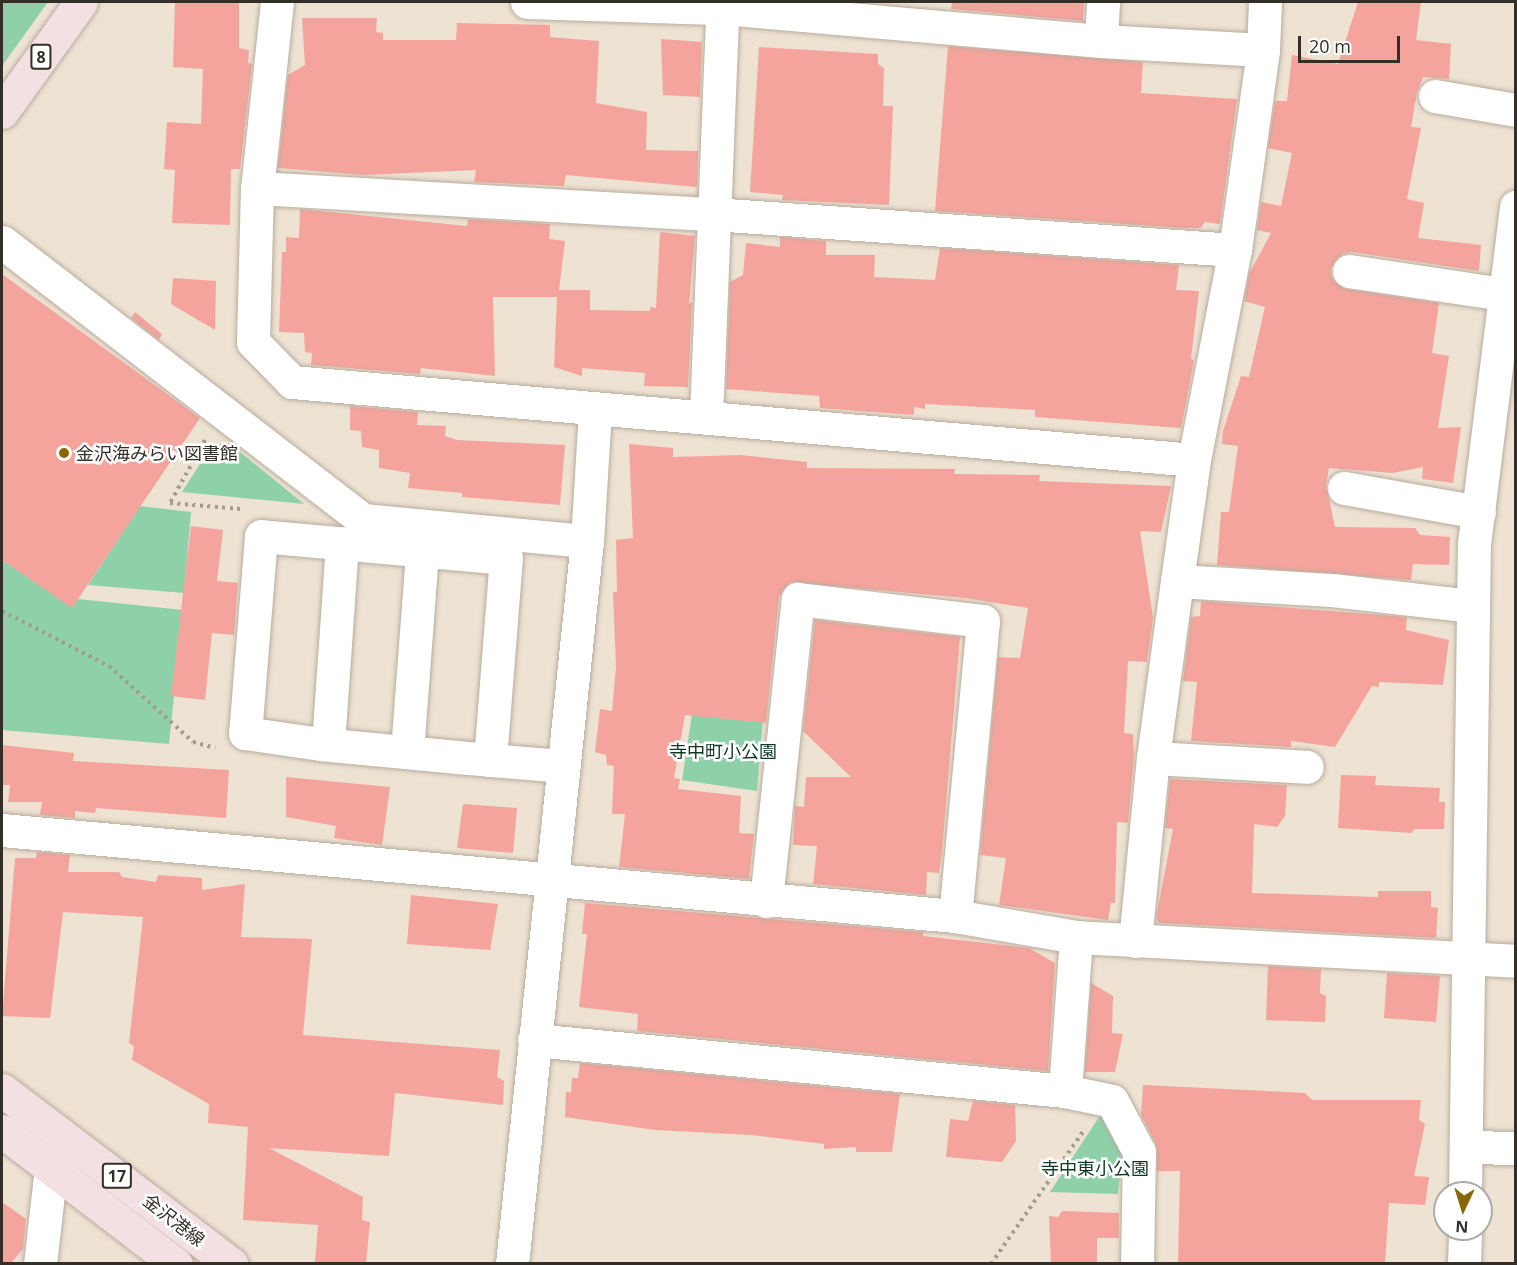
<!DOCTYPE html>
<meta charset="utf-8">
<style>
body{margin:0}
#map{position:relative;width:1517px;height:1265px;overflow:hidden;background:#eee2d3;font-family:"Open Sans","Noto Sans JP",sans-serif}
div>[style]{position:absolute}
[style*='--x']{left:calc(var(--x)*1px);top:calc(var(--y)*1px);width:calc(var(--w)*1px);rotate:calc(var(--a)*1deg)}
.green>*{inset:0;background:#8ed1a8}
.building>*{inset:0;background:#f4a49c}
.path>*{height:4px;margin-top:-2px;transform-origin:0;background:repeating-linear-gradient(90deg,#a49a8f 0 3px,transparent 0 7.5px)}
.roads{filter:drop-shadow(0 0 2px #b8ac9e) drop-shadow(0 0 2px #b8ac9e)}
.minor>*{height:33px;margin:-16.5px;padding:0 16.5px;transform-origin:16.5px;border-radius:16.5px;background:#fff}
.major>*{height:33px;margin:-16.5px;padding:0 16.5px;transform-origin:16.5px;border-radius:16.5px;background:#f3e0e3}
.dots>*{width:16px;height:16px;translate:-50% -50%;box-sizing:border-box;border:3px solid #fff;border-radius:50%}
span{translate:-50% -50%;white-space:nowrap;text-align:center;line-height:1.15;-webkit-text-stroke:5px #fff;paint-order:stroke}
.shield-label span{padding:2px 4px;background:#fff;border:2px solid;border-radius:4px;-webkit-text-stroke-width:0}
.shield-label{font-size:16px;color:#332e28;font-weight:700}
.poi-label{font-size:18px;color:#332e28}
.left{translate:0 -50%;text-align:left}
.park-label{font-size:18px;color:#0f3822}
.street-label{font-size:18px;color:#332e28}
.frame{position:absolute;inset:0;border:3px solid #332e28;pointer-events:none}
.north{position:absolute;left:1433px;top:1181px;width:60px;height:60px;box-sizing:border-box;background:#fff;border:2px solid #adaba9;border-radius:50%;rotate:184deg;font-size:16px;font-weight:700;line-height:24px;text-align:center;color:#332e28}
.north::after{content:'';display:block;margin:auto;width:21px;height:27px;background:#8a6705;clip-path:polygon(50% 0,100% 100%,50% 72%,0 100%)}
.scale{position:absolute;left:1298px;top:36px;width:102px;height:27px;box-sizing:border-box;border:3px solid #332e28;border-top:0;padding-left:8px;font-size:18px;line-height:21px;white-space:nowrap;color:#332e28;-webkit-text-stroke:4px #fff;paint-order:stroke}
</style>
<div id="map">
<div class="green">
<div style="clip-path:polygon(2px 2px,48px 2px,2px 66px)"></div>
<div style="clip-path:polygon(228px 443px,229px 443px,304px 504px,182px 492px,212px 445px)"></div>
<div style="clip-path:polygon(140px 506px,191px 512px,184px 593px,88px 585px)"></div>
<div style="clip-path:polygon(2px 560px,72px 607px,78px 599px,183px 610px,169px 744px,2px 730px)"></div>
<div style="clip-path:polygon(692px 714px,763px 718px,757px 791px,682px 780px)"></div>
<div style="clip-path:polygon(1101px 1114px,1123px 1144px,1118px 1194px,1050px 1192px)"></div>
</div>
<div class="building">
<div style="clip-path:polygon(175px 2px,239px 2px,239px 48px,249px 50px,248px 63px,252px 64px,240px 169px,231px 169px,230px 225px,172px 223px,175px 170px,164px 169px,167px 122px,201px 124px,203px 69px,173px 67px)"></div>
<div style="clip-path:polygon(952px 2px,1084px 2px,1083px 21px,951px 9px)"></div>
<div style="clip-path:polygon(1358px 2px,1421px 2px,1416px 40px,1451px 44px,1449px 79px,1423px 77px,1417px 92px,1411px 127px,1421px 128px,1407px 199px,1424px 203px,1418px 238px,1481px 245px,1479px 271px,1352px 252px,1342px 254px,1331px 268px,1332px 278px,1346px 289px,1439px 303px,1432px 353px,1449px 356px,1438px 428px,1461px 427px,1453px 483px,1422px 479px,1423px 467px,1393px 473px,1329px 468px,1326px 485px,1335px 527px,1415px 528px,1420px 535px,1450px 537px,1449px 565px,1413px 564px,1411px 580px,1217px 565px,1221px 512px,1229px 512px,1238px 446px,1222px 444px,1223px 431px,1241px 376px,1249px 377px,1265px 307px,1244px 301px,1249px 274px,1271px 233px,1257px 230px,1261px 202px,1281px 206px,1292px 153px,1268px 148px,1275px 101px,1287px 101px,1292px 55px,1338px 64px)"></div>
<div style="clip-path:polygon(302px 18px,377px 18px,376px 32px,383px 33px,383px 40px,456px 40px,457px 23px,550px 25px,550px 37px,599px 41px,596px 103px,647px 112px,646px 150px,698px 151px,697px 187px,566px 175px,564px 186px,474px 182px,476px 170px,363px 175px,278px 168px,288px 75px,305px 65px)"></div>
<div style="clip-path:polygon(661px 39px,702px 42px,700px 97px,663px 95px)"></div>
<div style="clip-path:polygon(948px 46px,1143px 62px,1141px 93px,1237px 99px,1220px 224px,1205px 222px,1201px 228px,1183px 228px,935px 211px)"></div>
<div style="clip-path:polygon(759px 47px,878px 54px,878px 64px,884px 68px,883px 106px,893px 106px,889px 205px,782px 200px,783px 195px,750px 192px)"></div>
<div style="clip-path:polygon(300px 209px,467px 226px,468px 219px,550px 224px,549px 239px,565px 241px,559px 290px,590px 290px,590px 310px,650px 311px,650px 307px,656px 308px,660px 232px,695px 236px,689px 304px,692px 302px,688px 387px,644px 386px,645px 373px,582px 368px,582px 376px,554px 367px,557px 297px,493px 297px,495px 376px,421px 368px,420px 374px,311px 365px,312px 353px,305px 352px,304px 333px,279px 332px,282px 252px,286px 252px,286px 237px,299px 238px)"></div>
<div style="clip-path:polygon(780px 237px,826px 241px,826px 255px,875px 255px,874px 277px,935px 280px,940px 248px,1179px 265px,1176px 290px,1199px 291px,1191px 359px,1194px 360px,1181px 428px,1035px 417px,1035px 410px,925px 404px,925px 409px,914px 407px,914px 415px,820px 408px,819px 396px,726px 389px,730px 282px,743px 275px,746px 243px,780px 247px)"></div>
<div style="clip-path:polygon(2px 274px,200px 418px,72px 608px,2px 560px)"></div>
<div style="clip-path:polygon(173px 278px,216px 281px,215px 330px,171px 304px)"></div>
<div style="clip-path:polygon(135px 312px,162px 334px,159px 340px,131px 318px)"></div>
<div style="clip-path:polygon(350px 406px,418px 412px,417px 425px,446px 426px,445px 436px,457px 440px,565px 445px,560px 505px,462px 497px,462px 493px,408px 488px,410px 473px,379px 468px,379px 450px,362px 447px,361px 431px,350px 430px)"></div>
<div style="clip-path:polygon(629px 444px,673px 448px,673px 457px,741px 455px,807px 462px,807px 468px,955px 469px,954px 474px,1040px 475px,1039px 481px,1171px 486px,1161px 532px,1140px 531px,1153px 618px,1147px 662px,1128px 661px,1124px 733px,1133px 734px,1134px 757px,1128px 823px,1117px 822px,1115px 903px,1111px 903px,1108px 920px,999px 905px,1006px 858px,980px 855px,998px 657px,1020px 658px,1028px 608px,965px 598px,790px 582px,779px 597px,766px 723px,685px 715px,674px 778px,680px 779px,678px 789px,741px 796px,739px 833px,754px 834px,749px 879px,619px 867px,625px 814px,612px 814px,614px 766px,607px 765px,606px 755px,595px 752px,600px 709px,612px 711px,616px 667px,613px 592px,617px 592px,616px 540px,633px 538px)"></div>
<div style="clip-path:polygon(191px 526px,223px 530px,217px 581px,238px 583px,234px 635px,212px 633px,205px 700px,171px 696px)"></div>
<div style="clip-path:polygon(1201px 601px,1407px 617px,1406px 630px,1449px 640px,1443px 685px,1379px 682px,1379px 687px,1372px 686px,1335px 747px,1291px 741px,1291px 747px,1191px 741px,1197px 682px,1183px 681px,1191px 617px,1200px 616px)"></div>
<div style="clip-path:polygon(815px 620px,960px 637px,942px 851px,939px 873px,927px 872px,926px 895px,813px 884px,817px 846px,793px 845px,795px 806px,804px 807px,806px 777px,851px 777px,803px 731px)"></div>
<div style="clip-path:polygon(2px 745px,74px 753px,73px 761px,229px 770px,226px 818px,96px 808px,95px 813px,75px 811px,75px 818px,40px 815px,42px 802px,8px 802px,10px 785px,2px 785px)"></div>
<div style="clip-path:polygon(1341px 775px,1376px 776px,1375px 785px,1440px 788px,1439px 802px,1445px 802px,1444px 829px,1414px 829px,1412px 833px,1338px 828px)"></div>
<div style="clip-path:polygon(286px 777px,390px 787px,382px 845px,334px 838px,336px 826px,286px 817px)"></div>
<div style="clip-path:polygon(1170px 779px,1287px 785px,1285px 816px,1277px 827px,1254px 824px,1252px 893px,1378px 897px,1378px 891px,1431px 891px,1431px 907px,1438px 908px,1436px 938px,1159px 923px,1156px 918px,1173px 829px,1165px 828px)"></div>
<div style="clip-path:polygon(463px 804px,517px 808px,513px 853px,457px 848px)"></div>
<div style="clip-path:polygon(37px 852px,70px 855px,68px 872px,119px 872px,122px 877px,156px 882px,158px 875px,202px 878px,202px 890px,245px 884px,241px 937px,312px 939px,303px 1035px,500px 1050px,497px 1077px,504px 1081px,503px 1105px,395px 1093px,389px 1156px,269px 1148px,363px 1197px,362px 1220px,370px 1222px,366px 1263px,315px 1263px,318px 1225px,243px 1220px,248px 1127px,208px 1123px,209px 1104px,132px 1060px,134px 1046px,129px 1043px,143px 917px,63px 912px,50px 1018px,2px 1016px,15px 858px,36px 858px)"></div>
<div style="clip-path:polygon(411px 895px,498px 904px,490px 950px,407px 944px)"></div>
<div style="clip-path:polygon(585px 903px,923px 932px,923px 936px,1029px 948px,1055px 963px,1048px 1071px,637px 1031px,638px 1014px,579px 1007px,587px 934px,582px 934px)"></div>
<div style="clip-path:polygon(1268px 966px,1321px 969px,1320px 993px,1326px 996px,1325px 1022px,1266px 1020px)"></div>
<div style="clip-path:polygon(1387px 973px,1440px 976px,1436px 1022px,1384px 1018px)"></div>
<div style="clip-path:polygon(1091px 983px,1113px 996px,1112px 1033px,1123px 1034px,1115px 1072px,1085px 1072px)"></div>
<div style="clip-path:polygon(580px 1063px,900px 1094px,892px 1152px,856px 1152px,856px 1147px,824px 1149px,824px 1144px,751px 1135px,655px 1130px,565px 1117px,566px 1092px,571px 1092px,572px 1078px,578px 1078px)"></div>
<div style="clip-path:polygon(1143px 1085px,1305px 1093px,1312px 1100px,1421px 1100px,1419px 1120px,1425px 1124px,1414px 1176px,1429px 1177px,1425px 1205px,1389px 1203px,1385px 1263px,1178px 1263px,1180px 1171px,1157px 1171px,1156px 1144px,1141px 1115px)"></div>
<div style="clip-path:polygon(973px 1101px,1015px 1105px,1016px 1141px,1002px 1162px,946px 1157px,950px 1119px,968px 1121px)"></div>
<div style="clip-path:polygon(2px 1202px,26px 1219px,23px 1249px,11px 1263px,2px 1263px)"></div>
<div style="clip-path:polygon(1062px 1211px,1119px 1213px,1119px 1238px,1097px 1238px,1097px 1263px,1051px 1263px,1049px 1216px,1058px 1217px)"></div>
</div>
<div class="path">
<div style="--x:205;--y:440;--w:72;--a:119.1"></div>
<div style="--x:170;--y:503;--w:71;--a:4.8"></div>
<div style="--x:2;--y:611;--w:120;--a:27.2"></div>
<div style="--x:109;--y:666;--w:113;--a:42.1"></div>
<div style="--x:193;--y:742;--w:23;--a:15"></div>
<div style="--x:991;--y:1264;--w:165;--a:-55.2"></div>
</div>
<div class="roads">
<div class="minor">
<div style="--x:277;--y:2;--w:187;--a:96.1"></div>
<div style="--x:257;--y:188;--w:154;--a:91.5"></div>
<div style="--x:253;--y:342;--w:56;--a:45.7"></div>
<div style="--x:292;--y:382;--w:905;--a:4.94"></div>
<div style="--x:527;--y:2;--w:196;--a:1.8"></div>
<div style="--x:723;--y:8;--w:379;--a:5"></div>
<div style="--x:1101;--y:41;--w:39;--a:-87"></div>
<div style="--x:1101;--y:41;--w:162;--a:3.2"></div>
<div style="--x:1435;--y:96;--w:82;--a:9.8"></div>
<div style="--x:257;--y:188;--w:456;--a:3.3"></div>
<div style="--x:712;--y:214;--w:524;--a:3.94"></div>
<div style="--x:2;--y:242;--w:456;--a:37.6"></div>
<div style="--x:363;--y:520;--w:225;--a:5.4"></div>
<div style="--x:1349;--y:271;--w:156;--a:8.5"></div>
<div style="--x:706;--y:417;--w:415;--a:-87.7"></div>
<div style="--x:1344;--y:488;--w:137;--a:10.1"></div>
<div style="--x:1177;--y:581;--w:155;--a:3.3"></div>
<div style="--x:1332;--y:590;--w:142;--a:6.5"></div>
<div style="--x:328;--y:744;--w:201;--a:-86"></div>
<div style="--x:407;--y:752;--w:202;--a:-85.7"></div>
<div style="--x:1153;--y:758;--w:154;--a:3.3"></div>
<div style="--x:490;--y:760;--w:203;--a:-85.5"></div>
<div style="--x:506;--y:558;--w:246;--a:-174.9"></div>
<div style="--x:261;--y:536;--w:198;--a:94.6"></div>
<div style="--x:245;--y:733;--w:76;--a:8.3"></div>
<div style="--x:320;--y:744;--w:138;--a:5.4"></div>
<div style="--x:457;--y:757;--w:33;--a:5"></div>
<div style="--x:490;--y:760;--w:73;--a:4.7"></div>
<div style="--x:2;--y:830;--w:957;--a:5.16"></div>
<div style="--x:955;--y:916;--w:123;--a:9.8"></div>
<div style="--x:1076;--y:937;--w:441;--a:3.1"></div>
<div style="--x:766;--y:901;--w:304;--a:-84"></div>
<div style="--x:798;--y:599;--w:186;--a:6.8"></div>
<div style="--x:983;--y:621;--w:296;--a:95.4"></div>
<div style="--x:1076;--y:937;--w:154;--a:94.1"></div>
<div style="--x:1065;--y:1091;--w:48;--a:12"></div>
<div style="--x:1112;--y:1101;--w:58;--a:62.1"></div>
<div style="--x:1139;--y:1152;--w:112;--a:91"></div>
<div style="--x:1135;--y:941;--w:184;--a:-84.4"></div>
<div style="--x:1153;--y:758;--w:179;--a:-82.3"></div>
<div style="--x:1177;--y:581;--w:122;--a:-82"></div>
<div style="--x:1194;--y:460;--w:214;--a:-79"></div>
<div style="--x:1235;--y:250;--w:202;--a:-82"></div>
<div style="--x:1263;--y:50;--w:48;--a:-87.6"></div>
<div style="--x:534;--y:1040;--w:533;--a:5.49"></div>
<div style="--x:1466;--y:1147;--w:50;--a:1.1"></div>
<div style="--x:1465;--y:1193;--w:649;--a:-89.21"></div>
<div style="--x:1474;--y:544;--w:340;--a:-82.9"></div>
<div style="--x:40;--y:1264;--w:98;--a:-83.5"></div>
<div style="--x:51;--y:1167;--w:24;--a:-48"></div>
<div style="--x:512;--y:1264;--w:727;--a:-84.08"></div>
<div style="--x:587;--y:541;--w:131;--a:-86.5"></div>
<div style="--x:1464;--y:1264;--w:35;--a:-88"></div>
</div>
<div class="major">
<div style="--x:2;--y:112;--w:135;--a:-54.3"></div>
<div style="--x:2;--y:1090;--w:288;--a:37.2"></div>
<div style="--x:2;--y:1131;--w:219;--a:37.4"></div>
</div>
</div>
<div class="dots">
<div style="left:64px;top:453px;background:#8a6705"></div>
</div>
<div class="shield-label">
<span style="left:41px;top:57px">8</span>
<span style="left:117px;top:1176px">17</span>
</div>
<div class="poi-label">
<span class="left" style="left:76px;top:453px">金沢海みらい図書館</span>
</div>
<div class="park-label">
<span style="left:723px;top:751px">寺中町小公園</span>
<span style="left:1095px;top:1168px">寺中東小公園</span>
</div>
<div class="street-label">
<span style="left:174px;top:1220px;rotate:38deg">金沢港線</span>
</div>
<div class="frame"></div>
<div class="north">N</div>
<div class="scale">20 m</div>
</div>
